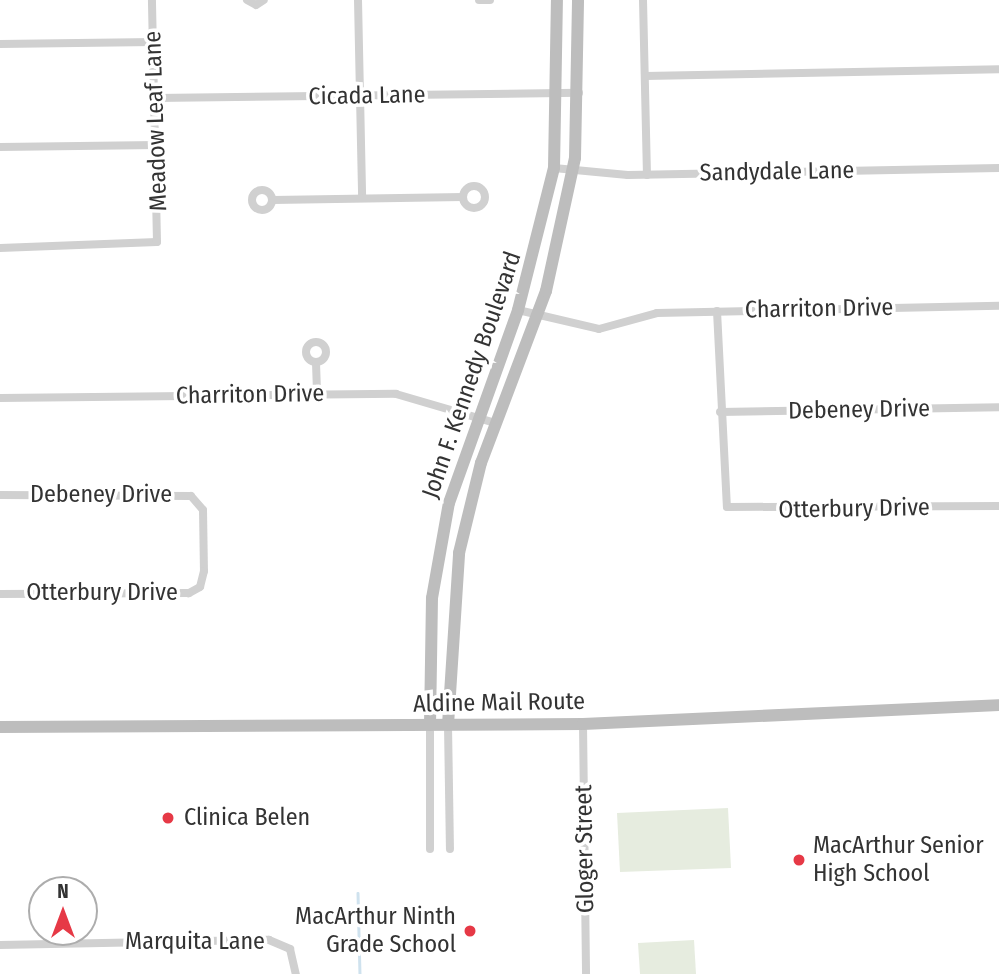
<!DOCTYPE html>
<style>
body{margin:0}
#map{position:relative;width:999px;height:974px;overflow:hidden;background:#fff;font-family:"Fira Sans Condensed",sans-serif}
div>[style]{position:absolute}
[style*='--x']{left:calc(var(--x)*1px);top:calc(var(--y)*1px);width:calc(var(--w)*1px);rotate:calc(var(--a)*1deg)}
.green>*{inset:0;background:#e6ecdf}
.stream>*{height:2.5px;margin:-1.25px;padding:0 1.25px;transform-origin:1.25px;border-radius:1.25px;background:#cfe2ee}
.minor>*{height:8px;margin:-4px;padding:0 4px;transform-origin:4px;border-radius:4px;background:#d0d0d0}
.minor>.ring{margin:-4px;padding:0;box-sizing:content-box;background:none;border:8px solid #d0d0d0;border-radius:50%}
.secondary>*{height:12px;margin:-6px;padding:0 6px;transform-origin:6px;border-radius:6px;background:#bdbdbd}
.dots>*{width:19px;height:19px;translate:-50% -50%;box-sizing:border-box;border:4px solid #fff;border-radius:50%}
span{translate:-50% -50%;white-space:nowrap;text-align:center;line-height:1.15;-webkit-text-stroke:7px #fff;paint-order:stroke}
.street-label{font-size:24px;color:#333}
.poi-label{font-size:24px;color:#333}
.left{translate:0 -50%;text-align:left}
.right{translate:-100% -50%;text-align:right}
.north{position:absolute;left:28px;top:876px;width:70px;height:70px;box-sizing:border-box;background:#fff;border:2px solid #adadad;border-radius:50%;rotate:0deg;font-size:19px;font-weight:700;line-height:28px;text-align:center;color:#333}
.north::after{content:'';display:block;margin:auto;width:24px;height:32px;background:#e63946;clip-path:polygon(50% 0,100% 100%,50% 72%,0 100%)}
</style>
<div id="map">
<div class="green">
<div style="clip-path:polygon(728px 808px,731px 868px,620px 872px,617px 813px)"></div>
<div style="clip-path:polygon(694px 940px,696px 974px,640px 974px,638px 943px)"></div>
</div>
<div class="stream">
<div style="--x:358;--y:893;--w:81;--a:88.6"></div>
</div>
<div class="minor">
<div style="--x:247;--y:0;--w:10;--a:29"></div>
<div style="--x:256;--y:5;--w:9;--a:-32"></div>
<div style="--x:358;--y:0;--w:198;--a:88.8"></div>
<div style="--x:479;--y:0;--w:11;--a:0"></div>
<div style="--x:643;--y:0;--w:175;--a:88.7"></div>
<div style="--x:0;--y:44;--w:154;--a:-0.7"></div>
<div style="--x:645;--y:76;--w:354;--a:-1.1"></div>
<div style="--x:156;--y:98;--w:423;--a:-0.7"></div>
<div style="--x:0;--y:147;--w:157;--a:-0.7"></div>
<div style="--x:554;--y:168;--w:74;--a:5.4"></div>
<div style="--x:628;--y:175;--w:371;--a:-1.1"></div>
<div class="ring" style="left:463px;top:186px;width:14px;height:14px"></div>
<div class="ring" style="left:252px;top:190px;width:12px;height:12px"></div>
<div style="--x:273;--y:200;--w:190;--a:-0.9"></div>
<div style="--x:0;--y:248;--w:157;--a:-2.2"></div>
<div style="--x:157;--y:242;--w:242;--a:-91.2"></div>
<div style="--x:518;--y:310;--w:83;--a:13.2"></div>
<div style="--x:599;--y:329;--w:60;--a:-15.4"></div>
<div style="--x:657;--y:313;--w:342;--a:-1.2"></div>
<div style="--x:717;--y:311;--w:196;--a:87.1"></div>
<div style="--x:727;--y:507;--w:272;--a:-0.2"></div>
<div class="ring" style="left:306px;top:342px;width:12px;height:12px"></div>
<div style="--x:316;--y:363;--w:31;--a:88"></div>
<div style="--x:0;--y:398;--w:396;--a:-0.6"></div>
<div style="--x:396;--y:394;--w:103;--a:16.3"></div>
<div style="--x:720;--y:412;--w:279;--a:-1"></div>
<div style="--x:0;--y:495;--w:191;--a:0.3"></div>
<div style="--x:191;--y:496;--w:18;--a:49"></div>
<div style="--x:203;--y:510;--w:61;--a:89.1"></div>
<div style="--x:204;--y:571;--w:16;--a:104"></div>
<div style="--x:200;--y:587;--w:13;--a:151"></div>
<div style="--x:189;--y:593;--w:189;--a:179.7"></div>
<div style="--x:583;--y:724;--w:250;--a:89.3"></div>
<div style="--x:430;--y:725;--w:124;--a:90"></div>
<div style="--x:448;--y:725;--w:124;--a:89.1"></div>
<div style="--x:0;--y:945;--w:269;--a:-1.1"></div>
<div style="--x:269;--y:940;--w:23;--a:23"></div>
<div style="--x:290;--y:949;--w:26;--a:77"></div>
</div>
<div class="secondary">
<div style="--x:430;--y:725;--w:127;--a:-89.1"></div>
<div style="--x:432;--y:598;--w:97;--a:-79.9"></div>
<div style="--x:449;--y:503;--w:205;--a:-70.3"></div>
<div style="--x:518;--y:310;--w:146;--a:-75.8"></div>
<div style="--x:554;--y:168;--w:168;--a:-89"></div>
<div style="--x:448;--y:725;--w:172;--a:-86.3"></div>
<div style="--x:459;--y:553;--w:93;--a:-76.3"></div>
<div style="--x:481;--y:463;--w:184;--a:-69.3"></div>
<div style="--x:546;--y:291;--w:136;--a:-77.7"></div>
<div style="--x:575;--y:158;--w:158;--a:-88.9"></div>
<div style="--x:0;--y:727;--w:583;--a:-0.29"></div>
<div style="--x:583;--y:724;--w:416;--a:-2.6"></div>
</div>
<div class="dots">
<div style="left:168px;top:818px;background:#e63946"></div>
<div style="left:799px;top:860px;background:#e63946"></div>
<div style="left:470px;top:931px;background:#e63946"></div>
</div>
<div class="street-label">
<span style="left:367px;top:96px;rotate:-1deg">Cicada Lane</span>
<span style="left:156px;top:121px;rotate:-92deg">Meadow Leaf Lane</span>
<span style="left:777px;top:172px;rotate:-1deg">Sandydale Lane</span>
<span style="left:819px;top:309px;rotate:-1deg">Charriton Drive</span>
<span style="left:472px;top:375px;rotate:-71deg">John F. Kennedy Boulevard</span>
<span style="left:250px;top:395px;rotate:-1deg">Charriton Drive</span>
<span style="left:859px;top:410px;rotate:-1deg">Debeney Drive</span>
<span style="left:101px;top:495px">Debeney Drive</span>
<span style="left:854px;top:509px;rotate:-1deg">Otterbury Drive</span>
<span style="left:102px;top:593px">Otterbury Drive</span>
<span style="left:499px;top:703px;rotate:-1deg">Aldine Mail Route</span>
<span style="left:585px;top:849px;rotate:-91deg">Gloger Street</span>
<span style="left:195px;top:942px">Marquita Lane</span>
</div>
<div class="poi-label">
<span class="left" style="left:184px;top:818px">Clinica Belen</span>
<span class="left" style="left:813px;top:860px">MacArthur Senior<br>High School</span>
<span class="right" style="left:456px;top:931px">MacArthur Ninth<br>Grade School</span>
</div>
<div class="north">N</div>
</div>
